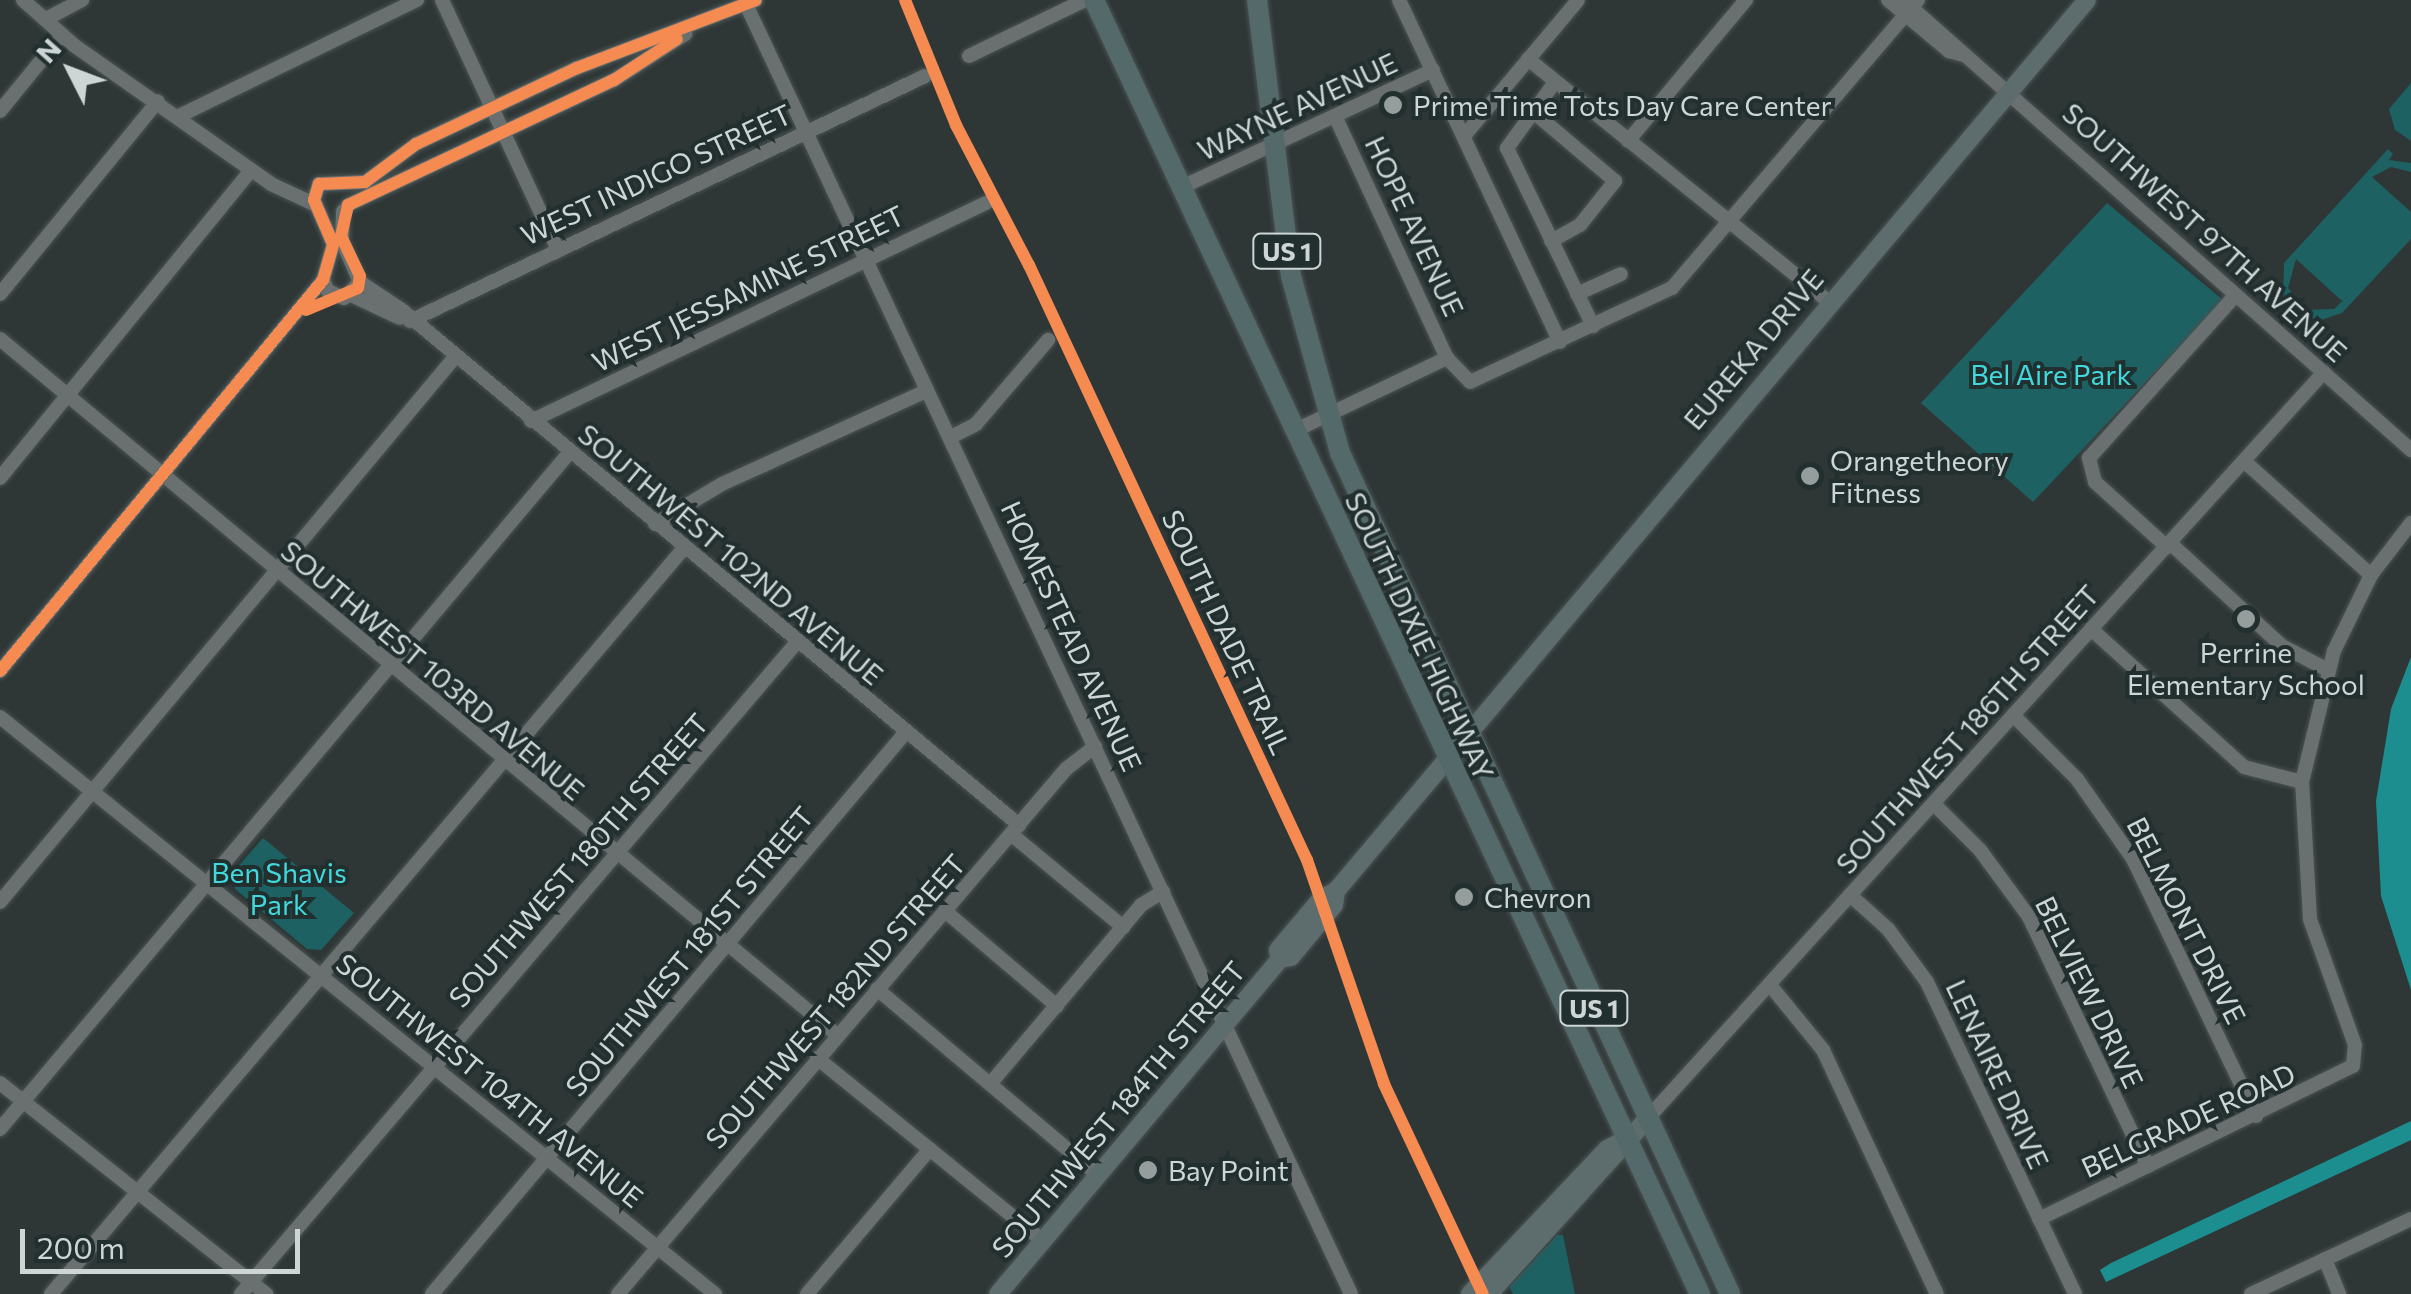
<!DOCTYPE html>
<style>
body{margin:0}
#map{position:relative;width:2411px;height:1294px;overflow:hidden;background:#2e3636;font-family:Commissioner,sans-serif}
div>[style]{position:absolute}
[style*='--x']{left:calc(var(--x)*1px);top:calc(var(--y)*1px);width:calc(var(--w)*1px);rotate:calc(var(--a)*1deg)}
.green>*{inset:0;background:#1e6163}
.water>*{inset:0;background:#1d8e90}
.roads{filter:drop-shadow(0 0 2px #4a5252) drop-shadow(0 0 2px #4a5252)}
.minor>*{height:14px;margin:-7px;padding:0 7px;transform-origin:7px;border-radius:7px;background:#6a6f6f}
.major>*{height:18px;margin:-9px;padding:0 9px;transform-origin:9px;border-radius:9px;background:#5d6c6c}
.highway>*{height:20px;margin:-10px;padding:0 10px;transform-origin:10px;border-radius:10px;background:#53696a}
.cycleway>*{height:12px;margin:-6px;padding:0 6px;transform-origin:6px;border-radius:6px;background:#f68b52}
.dots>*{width:28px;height:28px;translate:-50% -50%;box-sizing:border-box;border:5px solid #222f2f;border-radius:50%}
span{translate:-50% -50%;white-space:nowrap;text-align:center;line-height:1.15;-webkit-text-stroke:8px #222f2f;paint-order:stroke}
.shield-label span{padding:2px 8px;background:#222f2f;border:2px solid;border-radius:8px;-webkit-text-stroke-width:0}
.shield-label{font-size:25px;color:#cdd5d5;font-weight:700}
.poi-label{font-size:28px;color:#cdd5d5}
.left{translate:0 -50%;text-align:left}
.street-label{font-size:28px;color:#cdd5d5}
.park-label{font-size:28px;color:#41d9dd}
.north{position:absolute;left:20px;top:20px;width:100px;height:100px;-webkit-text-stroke:8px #222f2f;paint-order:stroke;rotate:312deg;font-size:28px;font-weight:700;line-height:40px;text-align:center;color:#cdd5d5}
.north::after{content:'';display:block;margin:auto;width:35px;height:45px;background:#cdd5d5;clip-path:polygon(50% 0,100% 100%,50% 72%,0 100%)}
.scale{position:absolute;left:20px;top:1229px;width:280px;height:45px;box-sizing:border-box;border:5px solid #cdd5d5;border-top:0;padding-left:12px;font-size:30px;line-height:35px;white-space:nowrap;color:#cdd5d5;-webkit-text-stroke:8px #222f2f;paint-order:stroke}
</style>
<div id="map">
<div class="green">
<div style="clip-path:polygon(2411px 83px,2411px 141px,2395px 130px,2389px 109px)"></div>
<div style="clip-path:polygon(evenodd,2388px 149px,2393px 154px,2389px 160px,2411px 163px,2411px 172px,2391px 167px,2372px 177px,2411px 212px,2411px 239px,2342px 313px,2321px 320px,2302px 316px,2283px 297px,2284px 263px,2388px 149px,2296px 259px,2342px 301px,2357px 287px,2334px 309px,2307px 310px,2288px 288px,2296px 259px)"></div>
<div style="clip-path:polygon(2107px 203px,2223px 300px,2033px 502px,1921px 403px)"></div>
<div style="clip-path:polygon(263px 838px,354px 913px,321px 950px,307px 949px,235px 889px,235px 870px)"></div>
<div style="clip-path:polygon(1557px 1235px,1563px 1235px,1575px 1294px,1513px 1294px,1509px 1287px)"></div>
</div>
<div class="water">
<div style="clip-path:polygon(2411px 657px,2411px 990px,2381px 896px,2376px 801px,2391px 709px)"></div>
<div style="clip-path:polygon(2411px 1121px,2411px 1140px,2106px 1282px,2100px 1270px,2111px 1263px)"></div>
</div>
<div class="roads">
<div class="minor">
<div style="--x:23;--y:0;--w:69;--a:41.5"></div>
<div style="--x:75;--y:46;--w:240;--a:35.1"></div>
<div style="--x:271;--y:184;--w:50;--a:25"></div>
<div style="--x:442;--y:0;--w:273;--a:65.1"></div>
<div style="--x:744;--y:0;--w:1429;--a:64.87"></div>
<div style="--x:1399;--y:0;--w:378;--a:64.8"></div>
<div style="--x:1888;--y:0;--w:80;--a:39.9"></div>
<div style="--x:1949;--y:51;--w:15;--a:16"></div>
<div style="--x:1903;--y:0;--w:679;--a:41.54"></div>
<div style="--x:46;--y:19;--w:41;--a:-27.8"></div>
<div style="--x:969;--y:56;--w:129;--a:-25.8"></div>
<div style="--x:1528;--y:59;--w:385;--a:38.9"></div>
<div style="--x:1555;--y:82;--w:82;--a:126"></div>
<div style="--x:1507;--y:148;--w:198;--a:64.2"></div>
<div style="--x:1531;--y:110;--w:110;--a:40.2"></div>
<div style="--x:1615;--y:181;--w:56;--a:128.5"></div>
<div style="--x:1580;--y:225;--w:33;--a:151"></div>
<div style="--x:0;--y:111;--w:98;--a:-50.8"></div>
<div style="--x:179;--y:116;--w:265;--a:-26"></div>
<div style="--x:1335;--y:116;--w:267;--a:65.2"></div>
<div style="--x:1447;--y:358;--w:33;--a:46"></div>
<div style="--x:1470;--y:382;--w:223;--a:-25"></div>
<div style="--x:1672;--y:288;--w:379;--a:-49.5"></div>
<div style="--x:1464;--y:136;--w:177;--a:-50"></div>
<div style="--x:1628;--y:141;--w:184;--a:-50.1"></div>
<div style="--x:1182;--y:187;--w:277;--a:-25"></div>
<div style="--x:348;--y:205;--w:294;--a:-25.2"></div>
<div style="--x:614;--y:80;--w:85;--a:-32.9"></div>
<div style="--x:323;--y:280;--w:12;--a:66"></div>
<div style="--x:328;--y:291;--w:17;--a:24"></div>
<div style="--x:344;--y:298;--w:23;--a:-45"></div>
<div style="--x:360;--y:282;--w:45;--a:-113.7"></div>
<div style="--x:342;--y:241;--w:30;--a:-88"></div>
<div style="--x:360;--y:282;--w:50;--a:33.7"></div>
<div style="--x:402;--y:310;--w:804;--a:39.85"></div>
<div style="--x:0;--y:294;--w:249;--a:-50.7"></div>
<div style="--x:1577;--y:294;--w:48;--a:-24.4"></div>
<div style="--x:351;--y:295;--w:54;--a:25.1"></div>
<div style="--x:410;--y:321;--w:570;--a:-25.44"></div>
<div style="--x:0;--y:339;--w:1089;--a:39.74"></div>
<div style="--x:531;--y:421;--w:505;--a:-25.6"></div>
<div style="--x:1294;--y:431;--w:170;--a:-25.5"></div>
<div style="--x:951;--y:437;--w:28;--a:-27"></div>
<div style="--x:976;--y:424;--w:111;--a:-49.4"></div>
<div style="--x:2244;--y:461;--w:171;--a:41.9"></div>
<div style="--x:0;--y:478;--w:397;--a:-50.8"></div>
<div style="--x:655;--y:524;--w:78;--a:-30.8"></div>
<div style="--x:722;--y:484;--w:224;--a:-24.5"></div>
<div style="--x:2170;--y:543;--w:152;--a:42.6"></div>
<div style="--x:2282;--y:646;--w:52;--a:27.6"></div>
<div style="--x:2167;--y:547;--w:97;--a:-137.9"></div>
<div style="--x:2095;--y:482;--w:25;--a:-104"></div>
<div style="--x:2089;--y:458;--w:219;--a:-48"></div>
<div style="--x:2091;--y:629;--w:206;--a:42"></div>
<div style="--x:2244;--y:767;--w:60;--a:14.5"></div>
<div style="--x:0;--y:671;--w:507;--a:-50.44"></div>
<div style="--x:323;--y:280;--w:37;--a:-74"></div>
<div style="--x:333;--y:244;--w:48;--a:-113.4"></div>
<div style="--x:314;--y:200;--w:17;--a:-73"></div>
<div style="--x:319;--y:184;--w:46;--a:-2.5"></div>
<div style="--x:365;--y:182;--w:64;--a:-36.7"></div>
<div style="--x:416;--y:144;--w:178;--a:-25.3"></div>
<div style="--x:577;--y:68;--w:191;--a:-20.8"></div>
<div style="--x:2013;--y:715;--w:91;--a:45"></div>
<div style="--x:2077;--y:779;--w:98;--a:55"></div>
<div style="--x:2133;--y:859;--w:285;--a:64.4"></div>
<div style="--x:0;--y:717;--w:919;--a:38.9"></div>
<div style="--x:1934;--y:804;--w:65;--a:45"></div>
<div style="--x:1980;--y:850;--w:83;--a:53.8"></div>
<div style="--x:2029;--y:917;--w:276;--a:64.5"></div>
<div style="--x:1011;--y:834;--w:146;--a:39.7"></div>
<div style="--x:1850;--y:895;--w:51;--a:41.8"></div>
<div style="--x:1888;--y:929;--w:66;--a:53.7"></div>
<div style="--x:1927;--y:982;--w:345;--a:64.6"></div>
<div style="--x:0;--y:902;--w:709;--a:-50.15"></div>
<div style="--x:945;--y:911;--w:147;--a:40.3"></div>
<div style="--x:1770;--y:985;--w:84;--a:50.8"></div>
<div style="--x:1823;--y:1050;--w:269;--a:65"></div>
<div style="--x:877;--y:989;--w:289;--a:40.1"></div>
<div style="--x:817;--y:1058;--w:291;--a:39"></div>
<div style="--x:0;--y:1083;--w:340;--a:38.4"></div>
<div style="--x:990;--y:1084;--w:234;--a:-49.8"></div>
<div style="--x:1141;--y:905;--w:26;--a:-31"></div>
<div style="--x:1647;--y:1119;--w:1008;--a:-47.81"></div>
<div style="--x:0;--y:1129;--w:884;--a:-49.91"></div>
<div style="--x:2039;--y:1219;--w:349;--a:-26"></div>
<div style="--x:2353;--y:1066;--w:21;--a:-85"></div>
<div style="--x:2355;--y:1045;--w:134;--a:-109.7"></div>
<div style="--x:2310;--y:919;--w:137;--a:-93.3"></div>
<div style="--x:2302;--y:782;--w:135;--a:-76.3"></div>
<div style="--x:2334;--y:651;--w:85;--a:-64"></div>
<div style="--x:2371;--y:575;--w:66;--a:-52.4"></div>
<div style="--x:2325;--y:1259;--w:38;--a:68"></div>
<div style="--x:51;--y:1294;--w:978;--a:-49.68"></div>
<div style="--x:241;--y:1294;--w:858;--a:-49.54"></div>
<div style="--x:432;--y:1294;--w:735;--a:-49.86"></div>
<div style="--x:618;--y:1294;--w:690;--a:-49.52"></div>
<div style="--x:1066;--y:769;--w:37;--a:-38"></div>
<div style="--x:807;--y:1294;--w:190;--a:-49.7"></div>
<div style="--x:2251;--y:1294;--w:177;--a:-25.1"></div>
</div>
<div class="major">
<div style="--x:1336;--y:891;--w:1165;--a:-49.87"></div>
<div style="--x:998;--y:1294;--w:438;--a:-49.9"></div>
<div style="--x:1280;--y:959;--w:9;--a:-103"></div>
<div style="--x:1278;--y:950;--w:67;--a:-49.9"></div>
<div style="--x:1321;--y:899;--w:17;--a:-28"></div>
<div style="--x:1336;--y:891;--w:14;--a:98"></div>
<div style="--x:1334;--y:905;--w:67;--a:129.6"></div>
<div style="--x:1291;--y:957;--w:11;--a:170"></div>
<div style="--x:1470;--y:1294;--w:199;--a:-46.6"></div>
<div style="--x:1607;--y:1149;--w:22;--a:-27"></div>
<div style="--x:1489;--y:1294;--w:236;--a:-47.9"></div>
</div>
<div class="highway">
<div style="--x:1094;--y:0;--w:1429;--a:64.91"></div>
<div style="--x:1257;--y:0;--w:278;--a:83"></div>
<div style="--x:1291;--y:276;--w:184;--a:74.5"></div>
<div style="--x:1340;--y:453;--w:927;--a:65.12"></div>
</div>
</div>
<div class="cycleway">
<div style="--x:905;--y:0;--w:135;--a:67.8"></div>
<div style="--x:956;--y:125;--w:158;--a:62.5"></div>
<div style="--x:1029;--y:265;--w:657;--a:64.96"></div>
<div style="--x:1307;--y:860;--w:237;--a:71"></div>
<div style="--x:1384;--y:1084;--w:232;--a:64.8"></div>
<div style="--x:306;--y:310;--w:56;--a:-22.9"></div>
<div style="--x:358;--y:288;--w:12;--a:-81"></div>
<div style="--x:360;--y:276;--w:44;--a:-115.4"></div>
<div style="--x:341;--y:236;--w:32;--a:-77"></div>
<div style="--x:348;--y:205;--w:294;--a:-25.2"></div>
<div style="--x:614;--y:80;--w:75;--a:-33.1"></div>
<div style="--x:0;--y:671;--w:507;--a:-50.44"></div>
<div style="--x:323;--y:280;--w:37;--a:-74"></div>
<div style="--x:333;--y:244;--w:48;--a:-113.4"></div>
<div style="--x:314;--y:200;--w:17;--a:-73"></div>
<div style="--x:319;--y:184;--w:46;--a:-2.5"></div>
<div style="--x:365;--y:182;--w:64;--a:-36.7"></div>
<div style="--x:416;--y:144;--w:178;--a:-25.3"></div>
<div style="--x:577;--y:68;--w:191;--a:-20.8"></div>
</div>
<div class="dots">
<div style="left:1393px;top:105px;background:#959d9d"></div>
<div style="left:1810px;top:476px;background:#959d9d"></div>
<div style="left:2246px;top:619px;background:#959d9d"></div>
<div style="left:1464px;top:897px;background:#959d9d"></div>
<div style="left:1148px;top:1170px;background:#959d9d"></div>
</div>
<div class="shield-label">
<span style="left:1287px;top:251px">US 1</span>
<span style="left:1594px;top:1008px">US 1</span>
</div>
<div class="poi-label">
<span class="left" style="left:1413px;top:105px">Prime Time Tots Day Care Center</span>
<span class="left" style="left:1830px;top:476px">Orangetheory<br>Fitness</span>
<span style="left:2246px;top:668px">Perrine<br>Elementary School</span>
<span class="left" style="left:1484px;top:897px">Chevron</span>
<span class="left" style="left:1168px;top:1170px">Bay Point</span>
</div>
<div class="street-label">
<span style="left:1297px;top:106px;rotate:-25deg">WAYNE AVENUE</span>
<span style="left:656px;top:174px;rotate:-25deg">WEST INDIGO STREET</span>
<span style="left:1415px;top:226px;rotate:65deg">HOPE AVENUE</span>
<span style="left:2205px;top:232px;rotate:42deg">SOUTHWEST 97TH AVENUE</span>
<span style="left:748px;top:288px;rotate:-26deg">WEST JESSAMINE STREET</span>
<span style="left:1753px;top:349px;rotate:-50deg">EUREKA DRIVE</span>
<span style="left:731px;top:554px;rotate:40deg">SOUTHWEST 102ND AVENUE</span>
<span style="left:1227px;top:632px;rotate:65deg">SOUTH DADE TRAIL</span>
<span style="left:1072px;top:636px;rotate:65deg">HOMESTEAD AVENUE</span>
<span style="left:1420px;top:636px;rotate:65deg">SOUTH DIXIE HIGHWAY</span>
<span style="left:433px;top:670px;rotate:40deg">SOUTHWEST 103RD AVENUE</span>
<span style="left:1967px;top:729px;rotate:-48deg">SOUTHWEST 186TH STREET</span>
<span style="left:578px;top:860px;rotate:-49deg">SOUTHWEST 180TH STREET</span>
<span style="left:2187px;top:920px;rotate:63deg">BELMONT DRIVE</span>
<span style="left:689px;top:951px;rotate:-50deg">SOUTHWEST 181ST STREET</span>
<span style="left:2090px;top:992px;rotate:64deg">BELVIEW DRIVE</span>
<span style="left:835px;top:1001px;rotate:-49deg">SOUTHWEST 182ND STREET</span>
<span style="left:1998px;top:1074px;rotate:65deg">LENAIRE DRIVE</span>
<span style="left:490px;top:1080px;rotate:39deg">SOUTHWEST 104TH AVENUE</span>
<span style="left:1118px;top:1109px;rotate:-50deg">SOUTHWEST 184TH STREET</span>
<span style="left:2188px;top:1120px;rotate:-25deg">BELGRADE ROAD</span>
</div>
<div class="park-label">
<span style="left:2051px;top:374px">Bel Aire Park</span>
<span style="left:279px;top:888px">Ben Shavis<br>Park</span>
</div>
<div class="north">N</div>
<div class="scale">200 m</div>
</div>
